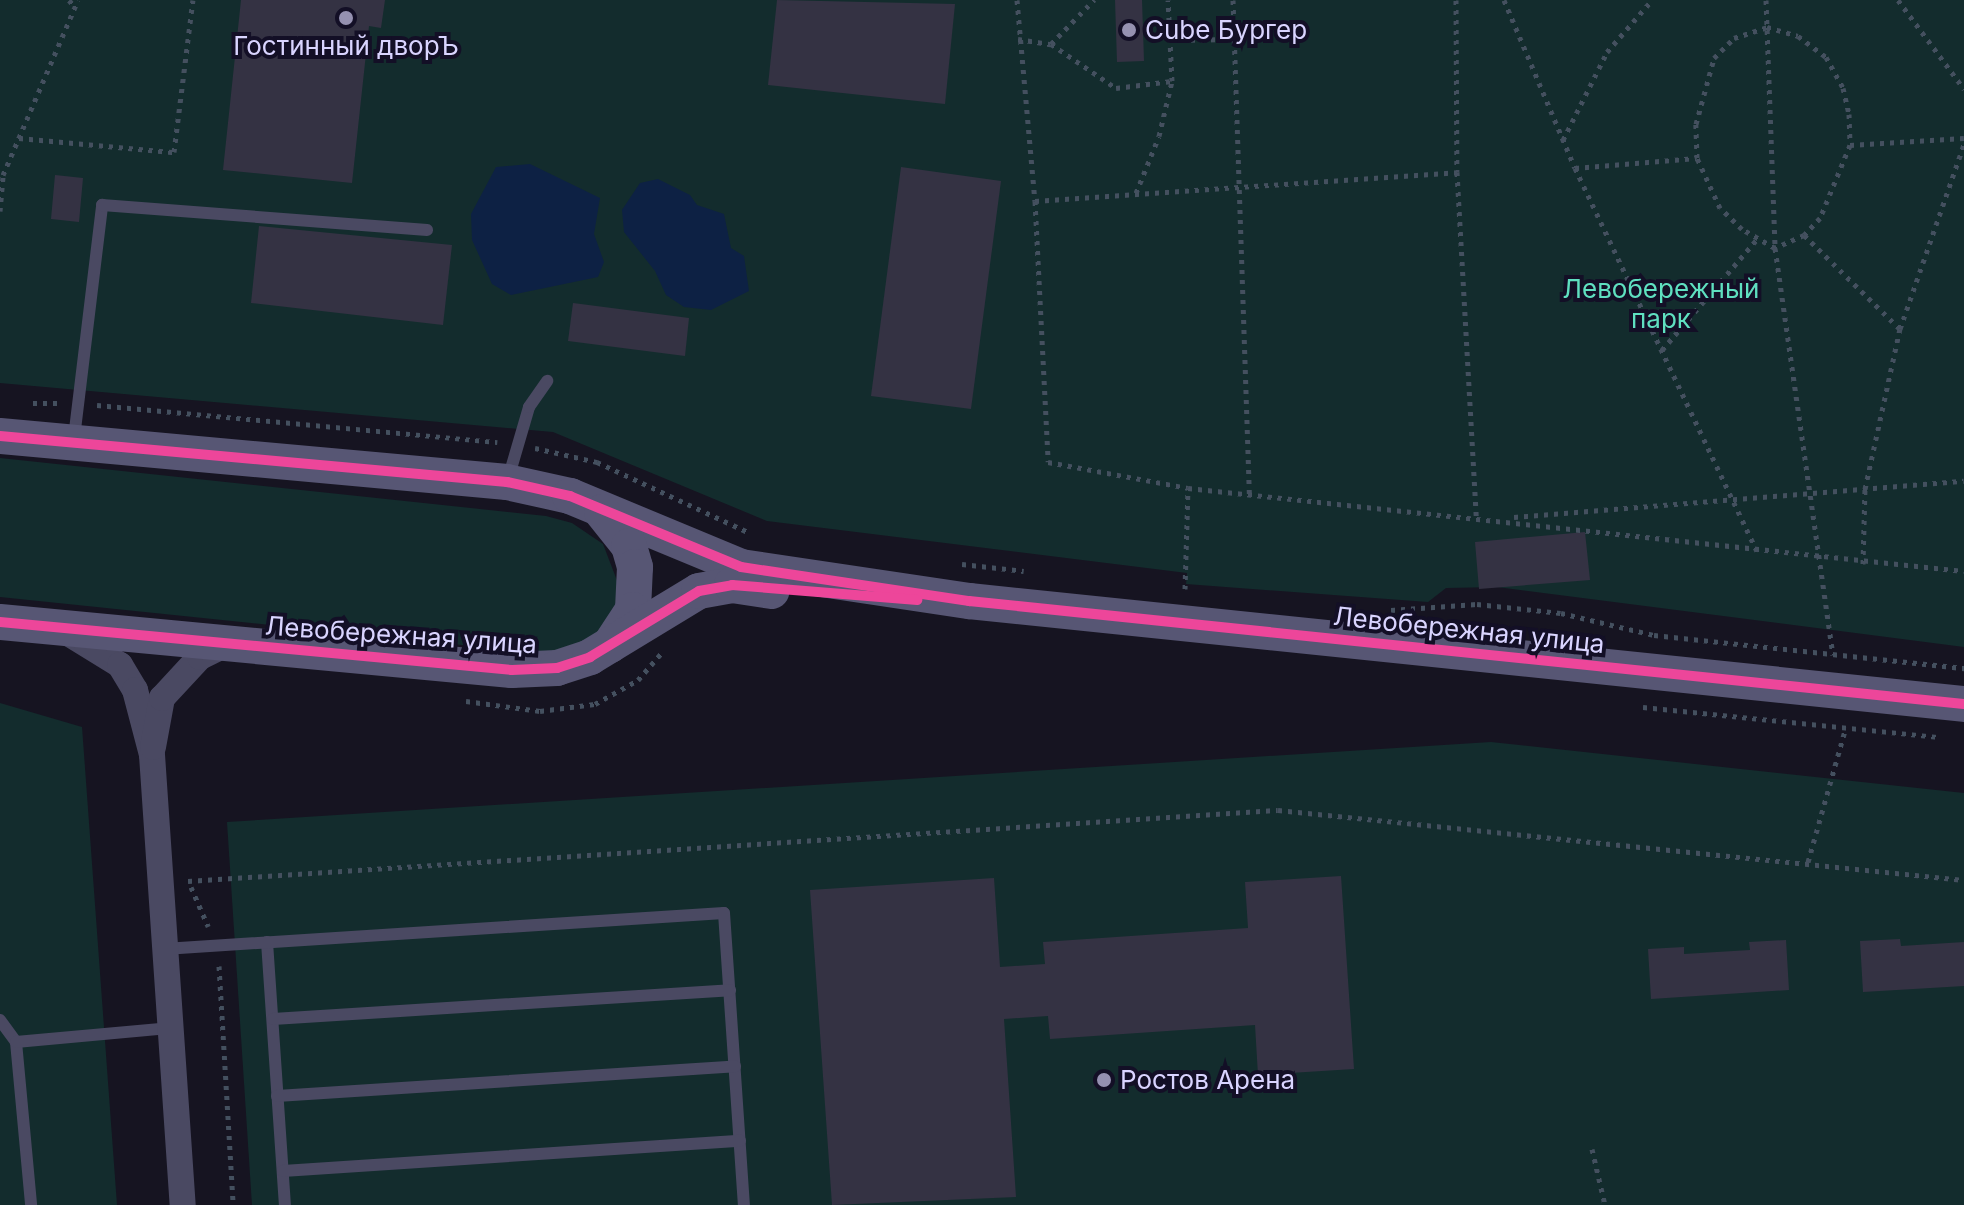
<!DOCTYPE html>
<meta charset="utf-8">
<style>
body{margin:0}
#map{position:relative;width:1964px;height:1205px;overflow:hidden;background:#161421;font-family:Inter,sans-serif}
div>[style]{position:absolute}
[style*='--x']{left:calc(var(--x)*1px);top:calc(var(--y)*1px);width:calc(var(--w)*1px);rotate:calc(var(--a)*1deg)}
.green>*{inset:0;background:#132c2d}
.water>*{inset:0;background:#0d2144}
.building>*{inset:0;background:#343243}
.path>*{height:5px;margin-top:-2.5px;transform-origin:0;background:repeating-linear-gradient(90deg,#44505f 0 4px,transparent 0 10px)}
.lane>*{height:12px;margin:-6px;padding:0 6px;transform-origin:6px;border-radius:6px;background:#4a4962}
.street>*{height:26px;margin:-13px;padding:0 13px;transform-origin:13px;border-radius:13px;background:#4a4962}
.secondary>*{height:36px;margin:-18px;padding:0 18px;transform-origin:18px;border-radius:18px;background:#575674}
.cycleway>*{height:10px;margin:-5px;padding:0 5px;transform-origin:5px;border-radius:5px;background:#ed469a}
.dots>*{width:22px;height:22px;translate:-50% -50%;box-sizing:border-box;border:4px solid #130f26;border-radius:50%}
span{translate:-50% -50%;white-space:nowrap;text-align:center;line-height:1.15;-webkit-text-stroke:8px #130f26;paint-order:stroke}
.poi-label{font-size:26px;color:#d9d4ff}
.left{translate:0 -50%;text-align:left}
.park-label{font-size:26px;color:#5fe0c0}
.street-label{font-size:26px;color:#d9d4ff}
</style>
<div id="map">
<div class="green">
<div style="clip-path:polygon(0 0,1964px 0,1964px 647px,1497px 587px,1446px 588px,1428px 602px,1186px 584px,1187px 573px,767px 521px,553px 432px,0 383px)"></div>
<div style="clip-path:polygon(0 458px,546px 516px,572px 523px,603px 544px,621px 591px,606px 630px,569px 656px,0 597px)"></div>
<div style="clip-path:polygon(0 703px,82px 727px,117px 1205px,0 1205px)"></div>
<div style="clip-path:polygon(1491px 742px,1964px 793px,1964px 1205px,252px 1205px,227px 822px)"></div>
</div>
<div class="water">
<div style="clip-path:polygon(530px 164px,600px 198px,594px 234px,604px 262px,598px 277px,511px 295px,492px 284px,472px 240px,471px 214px,496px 167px)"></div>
<div style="clip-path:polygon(658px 179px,690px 195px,697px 205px,724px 214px,731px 248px,744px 256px,749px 291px,711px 310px,684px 307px,666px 295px,655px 271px,624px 232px,622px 210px,640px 183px)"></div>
</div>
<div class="building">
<div style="clip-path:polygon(241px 0,385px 0,381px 28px,369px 26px,352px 183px,223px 170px)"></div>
<div style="clip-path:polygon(777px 0,955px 4px,945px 104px,768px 85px)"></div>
<div style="clip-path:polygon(1115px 0,1142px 0,1144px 61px,1117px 62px)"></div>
<div style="clip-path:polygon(901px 167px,1001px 181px,971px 409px,871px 396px)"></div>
<div style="clip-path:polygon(55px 175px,83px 178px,79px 222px,51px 219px)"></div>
<div style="clip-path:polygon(259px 226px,452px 245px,443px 325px,251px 303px)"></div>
<div style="clip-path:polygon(573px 303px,689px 318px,685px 356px,568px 341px)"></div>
<div style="clip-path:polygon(1585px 532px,1590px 580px,1479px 589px,1475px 542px)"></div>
<div style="clip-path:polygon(1341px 876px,1354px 1069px,1258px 1075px,1255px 1025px,1050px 1039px,1048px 1016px,1004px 1019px,1016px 1197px,832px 1205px,810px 890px,994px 878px,1000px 967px,1045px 964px,1043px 942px,1248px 928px,1245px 882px)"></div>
<div style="clip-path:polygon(1900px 939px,1901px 946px,1964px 942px,1964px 986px,1863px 992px,1860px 941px)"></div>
<div style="clip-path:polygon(1786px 940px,1789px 990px,1651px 999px,1648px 949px,1684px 947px,1684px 954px,1750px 950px,1749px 942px)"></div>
</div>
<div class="path">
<div style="--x:69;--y:0;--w:9;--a:49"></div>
<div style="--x:1017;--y:0;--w:202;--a:84.9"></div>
<div style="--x:1035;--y:201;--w:261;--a:87.1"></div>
<div style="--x:1048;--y:462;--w:142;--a:10.5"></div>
<div style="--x:1188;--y:488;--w:780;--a:6.11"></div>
<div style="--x:1233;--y:0;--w:494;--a:88.1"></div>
<div style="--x:1456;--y:0;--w:172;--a:89.7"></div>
<div style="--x:1457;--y:172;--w:345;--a:86.8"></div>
<div style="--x:1504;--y:0;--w:182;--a:67.1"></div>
<div style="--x:1575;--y:168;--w:424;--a:64.6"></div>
<div style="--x:1766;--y:0;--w:248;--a:87.9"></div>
<div style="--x:1775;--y:248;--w:411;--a:81.9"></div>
<div style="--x:1898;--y:0;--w:111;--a:53.4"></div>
<div style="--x:1767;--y:27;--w:32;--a:16"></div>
<div style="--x:1798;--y:36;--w:35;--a:37"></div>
<div style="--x:1826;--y:57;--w:35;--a:61"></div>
<div style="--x:1843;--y:88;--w:27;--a:77"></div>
<div style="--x:1849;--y:114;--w:31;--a:88"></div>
<div style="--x:1850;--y:145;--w:79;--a:112.3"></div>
<div style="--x:1820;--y:218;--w:23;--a:133"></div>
<div style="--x:1804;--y:235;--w:32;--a:156"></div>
<div style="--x:1775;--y:248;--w:38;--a:-150"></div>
<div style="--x:1742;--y:229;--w:30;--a:-136"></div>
<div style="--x:1720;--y:208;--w:55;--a:-114.7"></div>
<div style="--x:1697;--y:158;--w:34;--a:-92"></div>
<div style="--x:1696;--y:124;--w:68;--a:-74.7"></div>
<div style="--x:1714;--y:58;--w:28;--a:-45"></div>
<div style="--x:1734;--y:38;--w:35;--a:-18"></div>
<div style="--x:1018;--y:39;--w:33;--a:9"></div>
<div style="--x:1051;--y:44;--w:78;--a:34.1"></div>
<div style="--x:1116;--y:88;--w:56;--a:-7.1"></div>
<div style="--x:1171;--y:40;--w:63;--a:-0.9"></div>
<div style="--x:1051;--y:44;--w:62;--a:-45.7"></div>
<div style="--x:19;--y:138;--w:156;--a:5.2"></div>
<div style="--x:174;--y:152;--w:153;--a:-82.9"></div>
<div style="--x:1563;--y:140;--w:98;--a:-63.4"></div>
<div style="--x:1607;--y:52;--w:69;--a:-49.1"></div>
<div style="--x:1850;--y:145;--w:114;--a:-3.5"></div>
<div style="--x:1575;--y:168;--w:122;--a:-4.7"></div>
<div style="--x:1136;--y:193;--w:61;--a:-68"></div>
<div style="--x:1159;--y:136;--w:57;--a:-76.7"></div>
<div style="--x:1172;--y:81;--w:81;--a:-92.8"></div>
<div style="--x:1035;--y:201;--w:423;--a:-3.9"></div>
<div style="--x:0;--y:211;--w:36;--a:-85"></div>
<div style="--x:3;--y:175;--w:190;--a:-66.8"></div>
<div style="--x:1804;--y:235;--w:134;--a:44.4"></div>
<div style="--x:1662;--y:350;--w:146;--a:-49.4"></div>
<div style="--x:33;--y:403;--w:26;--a:0"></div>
<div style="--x:97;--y:405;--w:402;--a:5.3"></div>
<div style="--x:535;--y:448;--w:64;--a:12.7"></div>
<div style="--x:597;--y:462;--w:166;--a:24.9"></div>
<div style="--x:1514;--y:517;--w:451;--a:-4.6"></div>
<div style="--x:962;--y:564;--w:62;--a:6.4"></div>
<div style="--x:1863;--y:564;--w:75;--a:-88.5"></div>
<div style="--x:1865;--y:489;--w:164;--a:-77.7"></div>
<div style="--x:1900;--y:329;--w:196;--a:-70.9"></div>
<div style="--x:1185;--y:589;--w:101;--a:-88.3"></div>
<div style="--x:1391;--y:610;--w:86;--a:-4"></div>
<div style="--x:1477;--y:604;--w:84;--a:6.1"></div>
<div style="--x:1561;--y:613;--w:96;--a:13.3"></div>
<div style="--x:1654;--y:635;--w:312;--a:6.1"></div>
<div style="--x:466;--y:701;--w:75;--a:7.7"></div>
<div style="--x:540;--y:711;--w:55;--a:-7.3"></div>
<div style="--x:595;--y:704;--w:49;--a:-29.2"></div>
<div style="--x:638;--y:680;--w:35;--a:-49"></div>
<div style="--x:1643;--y:707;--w:298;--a:5.8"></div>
<div style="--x:1808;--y:862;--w:140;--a:-74.3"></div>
<div style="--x:188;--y:881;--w:1092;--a:-3.73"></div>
<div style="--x:1278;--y:810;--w:690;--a:5.83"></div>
<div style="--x:191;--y:887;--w:43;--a:66.4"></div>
<div style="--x:219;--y:966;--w:239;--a:86.6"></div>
<div style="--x:1592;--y:1149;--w:57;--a:76.9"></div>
</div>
<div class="lane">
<div style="--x:74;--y:438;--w:235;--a:-83.1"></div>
<div style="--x:102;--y:205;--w:326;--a:4.4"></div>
<div style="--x:508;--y:479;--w:75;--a:-73.7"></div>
<div style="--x:529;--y:407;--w:32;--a:-55"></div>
<div style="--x:267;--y:942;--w:264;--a:86.1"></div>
<div style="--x:164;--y:949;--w:561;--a:-3.68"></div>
<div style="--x:724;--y:913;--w:293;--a:86.1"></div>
<div style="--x:273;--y:1019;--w:458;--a:-3.6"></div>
<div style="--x:0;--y:1020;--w:27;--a:54"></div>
<div style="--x:16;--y:1042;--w:164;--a:84.7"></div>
<div style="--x:16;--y:1042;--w:156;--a:-5.2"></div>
<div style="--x:277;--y:1096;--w:459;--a:-3.7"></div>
<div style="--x:283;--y:1171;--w:458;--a:-3.8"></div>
</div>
<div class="street">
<div style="--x:68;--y:633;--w:61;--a:31.6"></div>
<div style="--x:120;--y:665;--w:29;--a:59"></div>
<div style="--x:135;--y:690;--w:67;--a:75.3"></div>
<div style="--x:152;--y:755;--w:451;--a:86.1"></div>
<div style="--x:153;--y:747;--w:50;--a:-79.6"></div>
<div style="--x:162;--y:698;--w:56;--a:-47.2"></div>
<div style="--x:200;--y:657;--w:30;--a:-26"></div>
</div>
<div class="secondary">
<div style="--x:0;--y:436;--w:509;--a:5.18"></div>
<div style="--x:507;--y:482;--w:65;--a:12.5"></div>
<div style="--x:570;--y:496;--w:185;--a:22.5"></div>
<div style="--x:741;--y:567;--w:231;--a:8.5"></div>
<div style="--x:969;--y:601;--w:1000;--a:5.91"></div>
<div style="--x:602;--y:512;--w:43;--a:51.5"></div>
<div style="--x:629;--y:546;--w:22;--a:74"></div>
<div style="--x:635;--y:567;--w:43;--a:92.7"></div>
<div style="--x:633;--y:610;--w:42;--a:123.3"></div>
<div style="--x:0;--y:622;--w:514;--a:5.36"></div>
<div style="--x:512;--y:670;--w:45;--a:-2.5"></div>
<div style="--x:557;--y:668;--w:35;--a:-18"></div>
<div style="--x:590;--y:657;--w:127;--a:-31.2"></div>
<div style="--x:699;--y:591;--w:34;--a:-10"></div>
<div style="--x:732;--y:585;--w:40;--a:8.5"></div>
</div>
<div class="cycleway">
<div style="--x:0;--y:436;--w:509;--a:5.18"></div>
<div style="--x:507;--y:482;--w:65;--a:12.5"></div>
<div style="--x:570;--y:496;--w:185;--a:22.5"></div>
<div style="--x:741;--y:567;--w:231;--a:8.5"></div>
<div style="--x:969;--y:601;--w:1000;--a:5.91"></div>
<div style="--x:0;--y:622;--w:514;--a:5.36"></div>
<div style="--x:512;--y:670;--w:45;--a:-2.5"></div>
<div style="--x:557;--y:668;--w:35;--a:-18"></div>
<div style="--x:590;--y:657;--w:127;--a:-31.2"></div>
<div style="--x:699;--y:591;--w:34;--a:-10"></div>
<div style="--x:732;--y:585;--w:186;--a:4.6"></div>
</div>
<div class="dots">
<div style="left:346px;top:18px;background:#9591b1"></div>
<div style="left:1129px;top:30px;background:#9591b1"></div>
<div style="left:1104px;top:1080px;background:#9591b1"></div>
</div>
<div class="poi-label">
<span class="left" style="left:1145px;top:30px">Cube Бургер</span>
<span style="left:346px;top:46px">Гостинный дворЪ</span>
<span class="left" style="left:1120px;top:1080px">Ростов Арена</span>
</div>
<div class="park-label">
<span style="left:1661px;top:304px">Левобережный<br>парк</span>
</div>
<div class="street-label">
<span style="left:1469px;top:630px;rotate:6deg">Левобережная улица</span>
<span style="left:401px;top:635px;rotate:4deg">Левобережная улица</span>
</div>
</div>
